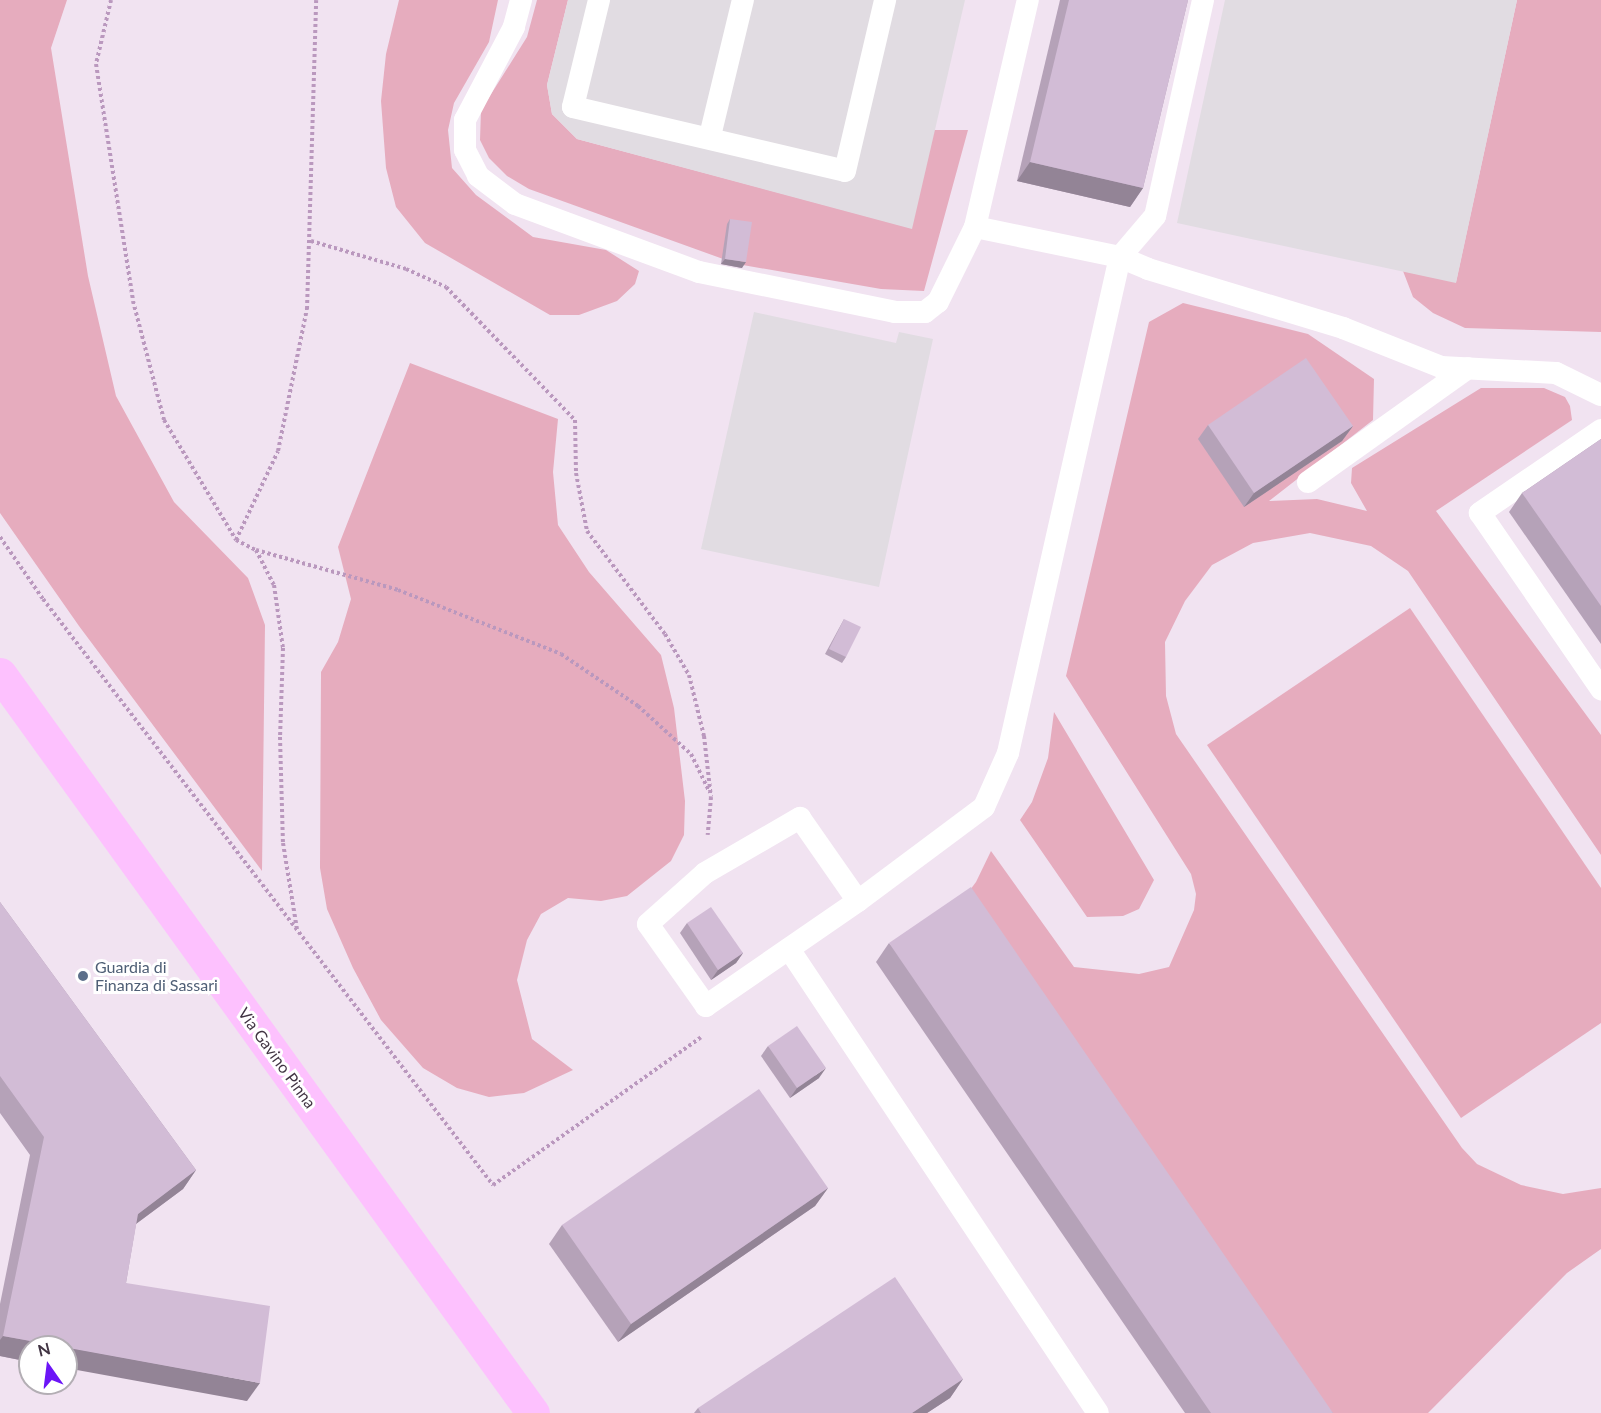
<!DOCTYPE html>
<style>
body{margin:0}
#map{position:relative;width:1601px;height:1413px;overflow:hidden;background:#f1e3f1;font-family:Lato,sans-serif}
div>[style]{position:absolute}
[style*='--x']{left:calc(var(--x)*1px);top:calc(var(--y)*1px);width:calc(var(--w)*1px);rotate:calc(var(--a)*1deg)}
.green>*{inset:0;background:#e6acbe}
.parking>*{inset:0;background:#e1dce2}
.path>*{height:4px;margin-top:-2px;transform-origin:0;background:repeating-linear-gradient(90deg,#ba98be 0 3px,transparent 0 6px)}
.lane>*{height:22px;margin:-11px;padding:0 11px;transform-origin:11px;border-radius:11px;background:#fff}
.secondary>*{height:33px;margin:-16.5px;padding:0 16.5px;transform-origin:16.5px;border-radius:16.5px;background:#fdc1fe}
.wall>*{inset:0;background:#b5a2b8}
.shaded-wall>*{inset:0;background:#938496}
.building>*{inset:0;background:#d2bcd6}
.dots>*{width:16px;height:16px;translate:-50% -50%;box-sizing:border-box;border:3px solid #fff;border-radius:50%}
span{translate:-50% -50%;white-space:nowrap;text-align:center;line-height:1.15;-webkit-text-stroke:6px #fff;paint-order:stroke}
.service-label{font-size:16px;color:#4e5e75}
.left{translate:0 -50%;text-align:left}
.street-label{font-size:16px;color:#413443}
.north{position:absolute;left:18px;top:1335px;width:60px;height:60px;box-sizing:border-box;background:#fff;border:2px solid #b3aeb4;border-radius:50%;rotate:346deg;font-size:16px;font-weight:700;line-height:24px;text-align:center;color:#413443}
.north::after{content:'';display:block;margin:auto;width:21px;height:27px;background:#6c15f7;clip-path:polygon(50% 0,100% 100%,50% 72%,0 100%)}
</style>
<div id="map">
<div class="green">
<div style="clip-path:polygon(0 0,67px 0,51px 48px,88px 276px,116px 396px,174px 502px,248px 578px,265px 625px,262px 871px,79px 626px,0 513px)"></div>
<div style="clip-path:polygon(399px 0,498px 0,489px 42px,454px 103px,448px 130px,452px 168px,476px 195px,533px 237px,606px 250px,639px 271px,635px 284px,617px 301px,579px 315px,550px 315px,425px 243px,396px 207px,386px 168px,381px 101px,386px 54px)"></div>
<div style="clip-path:polygon(537px 0,568px 0,547px 85px,552px 114px,577px 139px,911px 228px,934px 130px,968px 130px,924px 291px,881px 289px,737px 264px,529px 189px,507px 176px,489px 158px,480px 140px,481px 110px,527px 37px)"></div>
<div style="clip-path:polygon(1517px 0,1601px 0,1601px 332px,1465px 328px,1433px 313px,1413px 297px,1403px 271px,1456px 282px)"></div>
<div style="clip-path:polygon(1183px 303px,1308px 334px,1374px 379px,1373px 420px,1269px 501px,1317px 499px,1367px 511px,1351px 483px,1352px 468px,1481px 388px,1544px 388px,1565px 397px,1570px 406px,1572px 420px,1436px 511px,1601px 735px,1601px 855px,1408px 571px,1371px 546px,1310px 533px,1253px 543px,1212px 565px,1185px 601px,1165px 642px,1166px 696px,1176px 734px,1462px 1148px,1477px 1164px,1521px 1185px,1563px 1194px,1601px 1188px,1601px 1249px,1567px 1273px,1428px 1413px,1306px 1413px,958px 906px,976px 882px,991px 851px,1074px 967px,1139px 974px,1169px 967px,1194px 910px,1196px 894px,1191px 874px,1066px 676px,1149px 322px)"></div>
<div style="clip-path:polygon(410px 363px,558px 419px,553px 472px,558px 525px,589px 572px,661px 655px,674px 708px,685px 801px,684px 835px,671px 861px,627px 896px,601px 901px,568px 898px,541px 914px,527px 940px,517px 980px,532px 1039px,573px 1070px,524px 1093px,489px 1097px,457px 1088px,423px 1068px,381px 1020px,353px 968px,327px 909px,320px 868px,321px 672px,338px 642px,351px 599px,338px 547px)"></div>
<div style="clip-path:polygon(1410px 608px,1601px 888px,1601px 1023px,1461px 1118px,1207px 745px)"></div>
<div style="clip-path:polygon(1054px 712px,1154px 880px,1139px 909px,1123px 916px,1087px 917px,1020px 820px,1032px 802px,1048px 758px)"></div>
</div>
<div class="parking">
<div style="clip-path:polygon(568px 0,965px 0,912px 229px,577px 139px,552px 114px,547px 85px)"></div>
<div style="clip-path:polygon(1225px 0,1517px 0,1456px 283px,1177px 223px)"></div>
<div style="clip-path:polygon(754px 312px,896px 343px,899px 332px,933px 339px,879px 587px,701px 549px)"></div>
</div>
<div class="path">
<div style="--x:111;--y:0;--w:66;--a:103.2"></div>
<div style="--x:96;--y:64;--w:240;--a:81.1"></div>
<div style="--x:133;--y:301;--w:123;--a:75.4"></div>
<div style="--x:164;--y:420;--w:140;--a:59"></div>
<div style="--x:236;--y:540;--w:98;--a:-64.7"></div>
<div style="--x:278;--y:451;--w:145;--a:-78.5"></div>
<div style="--x:307;--y:309;--w:309;--a:-88.3"></div>
<div style="--x:311;--y:241;--w:99;--a:16.4"></div>
<div style="--x:406;--y:269;--w:44;--a:24.2"></div>
<div style="--x:446;--y:287;--w:185;--a:45.9"></div>
<div style="--x:575;--y:420;--w:53;--a:88.9"></div>
<div style="--x:576;--y:473;--w:59;--a:79.3"></div>
<div style="--x:587;--y:531;--w:129;--a:52.9"></div>
<div style="--x:665;--y:634;--w:48;--a:59.7"></div>
<div style="--x:689;--y:675;--w:63;--a:76.2"></div>
<div style="--x:704;--y:736;--w:61;--a:83.5"></div>
<div style="--x:711;--y:797;--w:38;--a:95"></div>
<div style="--x:0;--y:537;--w:75;--a:55.3"></div>
<div style="--x:43;--y:599;--w:739;--a:52.48"></div>
<div style="--x:493;--y:1185;--w:255;--a:-35.4"></div>
<div style="--x:236;--y:540;--w:22;--a:27"></div>
<div style="--x:256;--y:550;--w:39;--a:63"></div>
<div style="--x:274;--y:585;--w:64;--a:81.9"></div>
<div style="--x:283;--y:648;--w:89;--a:91.9"></div>
<div style="--x:280;--y:737;--w:106;--a:88.4"></div>
<div style="--x:283;--y:843;--w:87;--a:80.8"></div>
<div style="--x:256;--y:550;--w:148;--a:15.7"></div>
<div style="--x:398;--y:590;--w:175;--a:21.4"></div>
<div style="--x:561;--y:654;--w:93;--a:34"></div>
<div style="--x:638;--y:706;--w:72;--a:42.2"></div>
<div style="--x:691;--y:754;--w:43;--a:64"></div>
</div>
<div class="lane">
<div style="--x:521;--y:0;--w:28;--a:105"></div>
<div style="--x:514;--y:27;--w:105;--a:117.8"></div>
<div style="--x:465;--y:120;--w:30;--a:90"></div>
<div style="--x:465;--y:150;--w:29;--a:63"></div>
<div style="--x:478;--y:176;--w:46;--a:37.1"></div>
<div style="--x:515;--y:204;--w:196;--a:20.3"></div>
<div style="--x:699;--y:272;--w:200;--a:11.5"></div>
<div style="--x:895;--y:312;--w:30;--a:0"></div>
<div style="--x:925;--y:312;--w:16;--a:-38"></div>
<div style="--x:938;--y:302;--w:84;--a:-63.7"></div>
<div style="--x:975;--y:227;--w:233;--a:-76.9"></div>
<div style="--x:599;--y:0;--w:110;--a:103.7"></div>
<div style="--x:573;--y:107;--w:279;--a:13.2"></div>
<div style="--x:845;--y:171;--w:176;--a:-76.8"></div>
<div style="--x:1203;--y:0;--w:221;--a:102.5"></div>
<div style="--x:1155;--y:216;--w:54;--a:130.5"></div>
<div style="--x:1120;--y:257;--w:30;--a:23"></div>
<div style="--x:1148;--y:269;--w:204;--a:16.8"></div>
<div style="--x:1343;--y:328;--w:105;--a:21.7"></div>
<div style="--x:1441;--y:367;--w:115;--a:3"></div>
<div style="--x:1556;--y:373;--w:50;--a:26.1"></div>
<div style="--x:710;--y:136;--w:140;--a:-76.4"></div>
<div style="--x:1601;--y:430;--w:147;--a:145.6"></div>
<div style="--x:1480;--y:513;--w:214;--a:55.5"></div>
<div style="--x:1308;--y:482;--w:196;--a:-35.5"></div>
<div style="--x:800;--y:818;--w:101;--a:55.1"></div>
<div style="--x:858;--y:901;--w:185;--a:145.4"></div>
<div style="--x:706;--y:1006;--w:100;--a:-125.3"></div>
<div style="--x:648;--y:924;--w:76;--a:-41.8"></div>
<div style="--x:705;--y:873;--w:110;--a:-30.1"></div>
<div style="--x:858;--y:901;--w:157;--a:-36.7"></div>
<div style="--x:984;--y:807;--w:59;--a:-66"></div>
<div style="--x:1008;--y:753;--w:508;--a:-77.28"></div>
<div style="--x:1120;--y:257;--w:148;--a:-168.3"></div>
<div style="--x:789;--y:949;--w:557;--a:56.34"></div>
</div>
<div class="secondary">
<div style="--x:0;--y:674;--w:911;--a:54.2"></div>
</div>
<div class="wall">
<div style="clip-path:polygon(1060px 0,1188px 0,1143px 188px,1130px 207px,1017px 181px)"></div>
<div style="clip-path:polygon(730px 219px,742px 268px,721px 264px,727px 224px)"></div>
<div style="clip-path:polygon(1208px 425px,1353px 426px,1342px 441px,1244px 507px,1198px 439px)"></div>
<div style="clip-path:polygon(1601px 439px,1601px 644px,1509px 512px,1522px 493px)"></div>
<div style="clip-path:polygon(844px 619px,846px 657px,842px 663px,825px 654px)"></div>
<div style="clip-path:polygon(0 902px,196px 1170px,183px 1189px,136px 1224px,126px 1283px,247px 1401px,30px 1347px,30px 1362px,0 1356px,0 1304px,30px 1155px,0 1113px)"></div>
<div style="clip-path:polygon(687px 923px,743px 953px,736px 963px,711px 980px,680px 933px)"></div>
<div style="clip-path:polygon(889px 943px,1333px 1413px,1185px 1413px,876px 962px)"></div>
<div style="clip-path:polygon(768px 1046px,819px 1078px,790px 1098px,761px 1056px)"></div>
<div style="clip-path:polygon(828px 1188px,815px 1206px,618px 1342px,549px 1244px,562px 1225px)"></div>
<div style="clip-path:polygon(963px 1379px,950px 1398px,927px 1413px,694px 1413px,698px 1408px)"></div>
</div>
<div class="shaded-wall">
<div style="clip-path:polygon(1030px 162px,1143px 188px,1130px 207px,1017px 181px)"></div>
<div style="clip-path:polygon(725px 259px,746px 262px,742px 268px,721px 264px)"></div>
<div style="clip-path:polygon(1353px 426px,1342px 441px,1244px 507px,1254px 493px)"></div>
<div style="clip-path:polygon(743px 953px,736px 963px,711px 980px,718px 970px)"></div>
<div style="clip-path:polygon(826px 1068px,819px 1078px,790px 1098px,797px 1088px)"></div>
<div style="clip-path:polygon(196px 1170px,183px 1189px,125px 1232px,138px 1214px)"></div>
<div style="clip-path:polygon(828px 1188px,815px 1206px,618px 1342px,631px 1324px)"></div>
<div style="clip-path:polygon(3px 1336px,65px 1347px,30px 1347px,30px 1362px,0 1356px,0 1340px)"></div>
<div style="clip-path:polygon(66px 1347px,260px 1383px,247px 1401px,66px 1368px)"></div>
<div style="clip-path:polygon(963px 1379px,950px 1398px,927px 1413px,912px 1413px)"></div>
</div>
<div class="building">
<div style="clip-path:polygon(1069px 0,1188px 0,1143px 188px,1030px 162px)"></div>
<div style="clip-path:polygon(730px 219px,752px 222px,746px 262px,725px 259px)"></div>
<div style="clip-path:polygon(1306px 358px,1353px 426px,1254px 493px,1208px 425px)"></div>
<div style="clip-path:polygon(1601px 439px,1601px 606px,1522px 493px)"></div>
<div style="clip-path:polygon(844px 619px,861px 627px,846px 657px,829px 649px)"></div>
<div style="clip-path:polygon(971px 887px,1333px 1413px,1211px 1413px,889px 943px)"></div>
<div style="clip-path:polygon(0 902px,196px 1170px,138px 1214px,126px 1283px,270px 1306px,260px 1383px,3px 1336px,44px 1137px,0 1076px)"></div>
<div style="clip-path:polygon(711px 907px,743px 953px,718px 970px,687px 923px)"></div>
<div style="clip-path:polygon(797px 1026px,826px 1068px,797px 1088px,768px 1046px)"></div>
<div style="clip-path:polygon(759px 1089px,828px 1188px,631px 1324px,562px 1225px)"></div>
<div style="clip-path:polygon(895px 1277px,963px 1379px,912px 1413px,701px 1413px,698px 1408px)"></div>
</div>
<div class="dots">
<div style="left:83px;top:976px;background:#5c6f8a"></div>
</div>
<div class="service-label">
<span class="left" style="left:95px;top:976px">Guardia di<br>Finanza di Sassari</span>
</div>
<div class="street-label">
<span style="left:277px;top:1058px;rotate:54deg">Via Gavino Pinna</span>
</div>
<div class="north">N</div>
</div>
